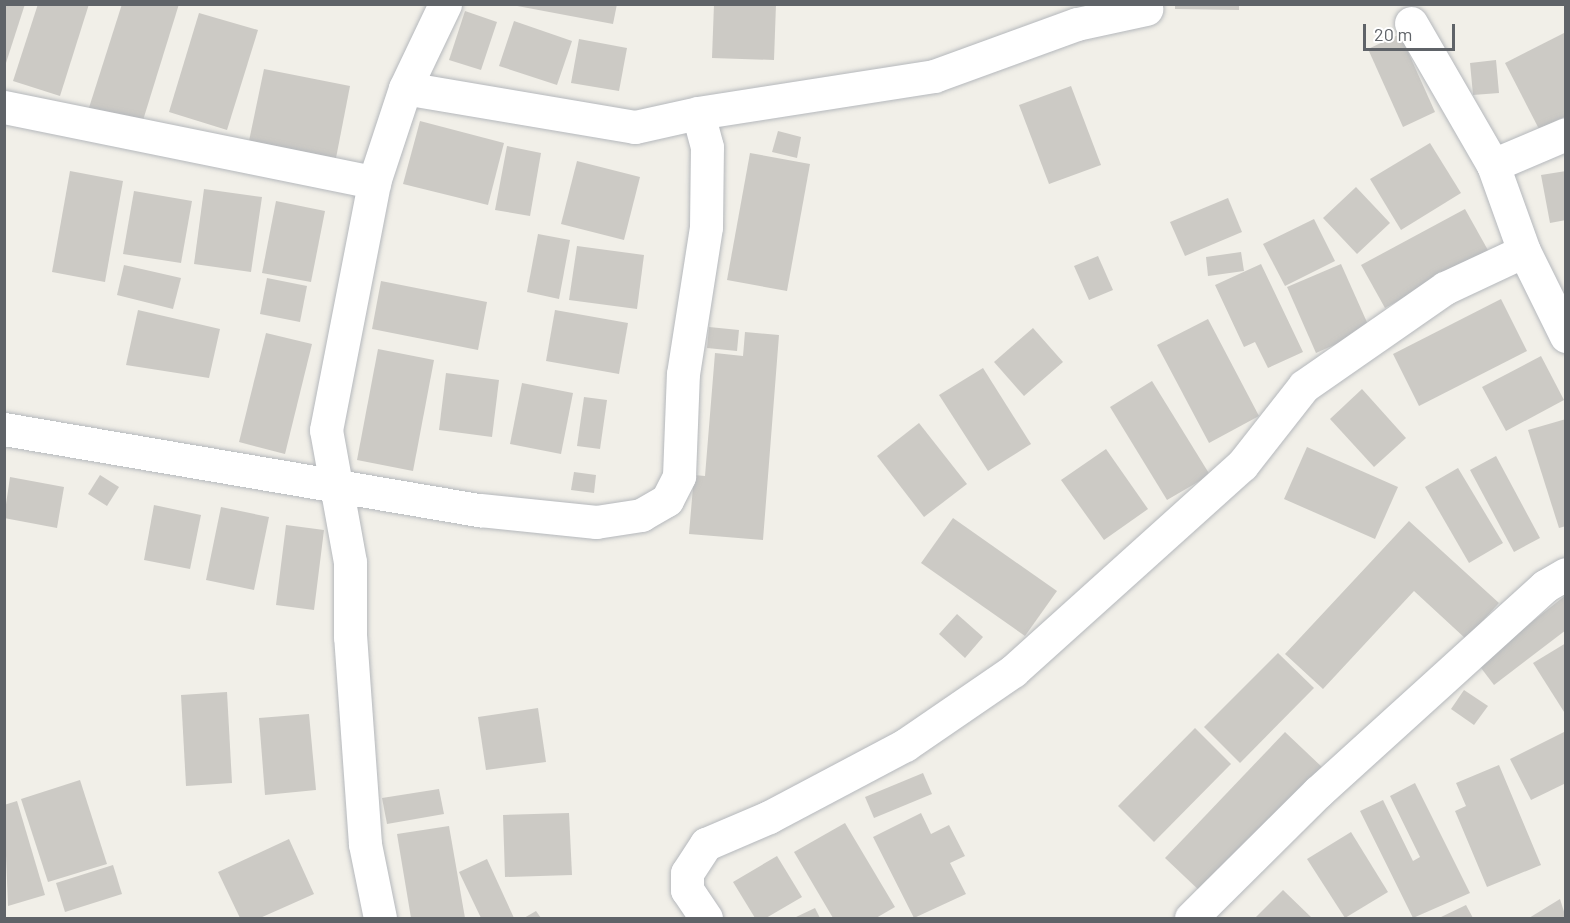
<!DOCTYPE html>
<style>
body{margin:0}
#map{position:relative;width:1570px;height:923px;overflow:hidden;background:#f1efe8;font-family:Barlow,sans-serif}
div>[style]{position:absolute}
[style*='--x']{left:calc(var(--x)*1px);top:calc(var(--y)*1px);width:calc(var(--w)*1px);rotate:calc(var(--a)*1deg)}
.building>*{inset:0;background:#cccac5}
.roads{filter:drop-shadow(0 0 2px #b5b8bc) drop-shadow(0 0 2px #b5b8bc)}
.minor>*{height:33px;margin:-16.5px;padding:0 16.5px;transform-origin:16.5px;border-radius:16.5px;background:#fff}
span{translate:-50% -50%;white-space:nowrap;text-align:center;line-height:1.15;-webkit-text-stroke:6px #fff;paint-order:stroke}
.frame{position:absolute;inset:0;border:6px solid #5f6368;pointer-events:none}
.scale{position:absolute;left:1363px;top:24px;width:92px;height:27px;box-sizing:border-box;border:3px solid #5f6368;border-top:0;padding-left:8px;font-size:18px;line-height:21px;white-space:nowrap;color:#5f6368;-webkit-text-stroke:4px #fff;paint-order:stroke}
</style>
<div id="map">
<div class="building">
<div style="clip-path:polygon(4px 4px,25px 4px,5px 66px,4px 66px)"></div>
<div style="clip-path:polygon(38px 4px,89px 4px,60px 96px,13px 81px)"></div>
<div style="clip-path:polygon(122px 4px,179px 4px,140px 130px,87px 114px)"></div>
<div style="clip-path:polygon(506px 4px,617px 4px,613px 24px)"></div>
<div style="clip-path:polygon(714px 4px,776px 4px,774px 60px,712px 58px)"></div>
<div style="clip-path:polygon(1175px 4px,1239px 4px,1239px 10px,1175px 9px)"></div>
<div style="clip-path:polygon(465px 11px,497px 22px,481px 70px,449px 60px)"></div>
<div style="clip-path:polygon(199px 13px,258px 30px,227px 130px,169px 112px)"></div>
<div style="clip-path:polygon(514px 21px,572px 41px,557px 85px,499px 66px)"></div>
<div style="clip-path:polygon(1566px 32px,1566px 116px,1539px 129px,1505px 63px)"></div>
<div style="clip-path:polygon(1400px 34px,1435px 112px,1403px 127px,1368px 49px)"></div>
<div style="clip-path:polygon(579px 39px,627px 48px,619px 91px,571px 83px)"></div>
<div style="clip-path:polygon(1496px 60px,1499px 93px,1473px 95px,1470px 63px)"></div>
<div style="clip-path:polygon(264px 69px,350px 86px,336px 158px,249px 141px)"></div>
<div style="clip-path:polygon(1071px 86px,1101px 165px,1049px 184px,1019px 105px)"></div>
<div style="clip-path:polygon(420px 121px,504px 143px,488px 205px,403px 184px)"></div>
<div style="clip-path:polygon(778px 131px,801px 137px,797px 158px,772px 152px)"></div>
<div style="clip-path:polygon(1430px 143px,1461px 193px,1401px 230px,1370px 179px)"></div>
<div style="clip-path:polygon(507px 146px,541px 153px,530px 216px,495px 210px)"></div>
<div style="clip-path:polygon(750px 153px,810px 164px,787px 291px,727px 280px)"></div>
<div style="clip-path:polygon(577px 161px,640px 177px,624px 240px,561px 224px)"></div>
<div style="clip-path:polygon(70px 171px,123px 181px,105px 282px,52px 272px)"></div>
<div style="clip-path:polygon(1566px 171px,1566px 220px,1550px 223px,1541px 175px)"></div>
<div style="clip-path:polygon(1356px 187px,1390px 223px,1357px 254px,1323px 218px)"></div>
<div style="clip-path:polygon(204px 189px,262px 197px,251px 272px,194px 264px)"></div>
<div style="clip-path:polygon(134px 191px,192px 201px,181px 263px,123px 254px)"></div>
<div style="clip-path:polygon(1228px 198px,1242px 232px,1185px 256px,1170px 222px)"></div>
<div style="clip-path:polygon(276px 201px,325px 211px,311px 282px,262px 273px)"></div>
<div style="clip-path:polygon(1465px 209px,1489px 252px,1385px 308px,1361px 265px)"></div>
<div style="clip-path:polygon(1314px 219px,1335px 261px,1285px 286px,1263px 244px)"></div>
<div style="clip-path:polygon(538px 234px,570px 240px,559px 299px,527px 292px)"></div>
<div style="clip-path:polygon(577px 246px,644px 255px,637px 309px,569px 300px)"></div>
<div style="clip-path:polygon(1241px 252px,1244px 271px,1208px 276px,1206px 257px)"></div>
<div style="clip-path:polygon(1098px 256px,1113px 290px,1089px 300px,1074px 266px)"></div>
<div style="clip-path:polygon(1261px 264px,1303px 352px,1268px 368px,1255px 342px,1244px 347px,1215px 285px)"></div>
<div style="clip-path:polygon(1341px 264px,1370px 329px,1316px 353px,1287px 287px)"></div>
<div style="clip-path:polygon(124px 265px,181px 278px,173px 309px,117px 295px)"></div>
<div style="clip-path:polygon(267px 278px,307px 286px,300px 322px,260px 314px)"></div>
<div style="clip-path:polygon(381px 281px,487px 302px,478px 350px,372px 329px)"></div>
<div style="clip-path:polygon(1501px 299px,1527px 351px,1419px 406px,1393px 354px)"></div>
<div style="clip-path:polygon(138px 310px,220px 329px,209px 378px,126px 365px)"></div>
<div style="clip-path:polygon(555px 310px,628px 323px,619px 374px,546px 361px)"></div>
<div style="clip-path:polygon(1208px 319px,1259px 416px,1209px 443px,1157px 345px)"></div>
<div style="clip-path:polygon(709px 327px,739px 330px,737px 351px,707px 348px)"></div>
<div style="clip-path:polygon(1033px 328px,1063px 362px,1024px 396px,994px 362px)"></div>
<div style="clip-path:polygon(745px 332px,779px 335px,763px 540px,689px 534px,694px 475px,705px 476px,715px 353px,743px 356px)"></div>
<div style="clip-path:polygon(266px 333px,312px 344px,285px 454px,239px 442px)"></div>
<div style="clip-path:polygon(378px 349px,434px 360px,413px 471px,357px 460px)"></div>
<div style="clip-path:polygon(1541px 356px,1564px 400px,1506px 431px,1482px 387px)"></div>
<div style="clip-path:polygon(983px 368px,1031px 444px,988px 471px,939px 395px)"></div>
<div style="clip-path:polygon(446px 373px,499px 380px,492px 437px,439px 430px)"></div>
<div style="clip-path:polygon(1152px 381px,1210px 475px,1167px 500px,1110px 407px)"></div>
<div style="clip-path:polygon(522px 383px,573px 393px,561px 454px,510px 444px)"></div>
<div style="clip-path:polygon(1362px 389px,1406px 438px,1374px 467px,1330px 419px)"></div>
<div style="clip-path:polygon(584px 397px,607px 400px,600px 449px,577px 446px)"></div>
<div style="clip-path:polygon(1566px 419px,1566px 526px,1559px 528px,1528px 430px)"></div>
<div style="clip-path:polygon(919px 423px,967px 484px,924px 517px,877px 456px)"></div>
<div style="clip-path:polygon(1307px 447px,1398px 487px,1375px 539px,1284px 499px)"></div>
<div style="clip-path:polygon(1106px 449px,1148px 509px,1104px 540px,1061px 480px)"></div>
<div style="clip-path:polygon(1496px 456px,1540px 538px,1514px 552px,1470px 470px)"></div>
<div style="clip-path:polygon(1458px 468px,1503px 543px,1469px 563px,1425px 487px)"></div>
<div style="clip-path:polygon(574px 472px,596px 475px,594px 493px,571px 490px)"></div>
<div style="clip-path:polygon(100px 475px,119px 487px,107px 506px,88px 494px)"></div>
<div style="clip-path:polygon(10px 477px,64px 487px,57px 528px,4px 518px)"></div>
<div style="clip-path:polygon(154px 505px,201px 515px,190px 569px,144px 560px)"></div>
<div style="clip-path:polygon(221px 507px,269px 517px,254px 590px,206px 580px)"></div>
<div style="clip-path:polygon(953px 518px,1057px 591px,1025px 636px,921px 563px)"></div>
<div style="clip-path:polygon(1409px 521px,1499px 603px,1466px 639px,1414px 591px,1323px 689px,1285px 654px)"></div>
<div style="clip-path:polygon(286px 525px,324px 530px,314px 610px,276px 605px)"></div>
<div style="clip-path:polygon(1566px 595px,1566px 630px,1494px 685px,1478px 664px)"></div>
<div style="clip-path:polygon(957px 614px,983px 637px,965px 658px,939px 634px)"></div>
<div style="clip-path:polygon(1566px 643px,1566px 715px,1533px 663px)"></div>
<div style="clip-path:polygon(1278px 653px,1314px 688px,1240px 763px,1204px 727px)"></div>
<div style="clip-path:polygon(1464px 690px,1488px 706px,1474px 725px,1451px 709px)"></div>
<div style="clip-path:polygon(227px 692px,232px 783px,186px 786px,181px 695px)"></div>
<div style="clip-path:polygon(538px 708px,546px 762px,486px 770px,478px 717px)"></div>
<div style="clip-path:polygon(309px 714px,316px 790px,265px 795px,259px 718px)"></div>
<div style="clip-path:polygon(1195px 728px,1231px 764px,1154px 842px,1118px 806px)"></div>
<div style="clip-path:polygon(1566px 731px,1566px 783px,1531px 800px,1510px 759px)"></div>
<div style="clip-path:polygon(1285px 732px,1323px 768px,1203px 894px,1165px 858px)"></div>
<div style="clip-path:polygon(1499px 765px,1541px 865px,1487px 887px,1455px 811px,1466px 806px,1456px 783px)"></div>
<div style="clip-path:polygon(923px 773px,932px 794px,874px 818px,865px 797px)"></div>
<div style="clip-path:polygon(80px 780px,107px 864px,48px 882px,21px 799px)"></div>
<div style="clip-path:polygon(1415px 783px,1470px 893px,1413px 918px,1360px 811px,1383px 800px,1413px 861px,1420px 857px,1390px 796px)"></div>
<div style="clip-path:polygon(439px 789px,444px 814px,387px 824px,382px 798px)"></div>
<div style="clip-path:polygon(17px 801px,45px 895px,8px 906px,4px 805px)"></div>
<div style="clip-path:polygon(569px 813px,572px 875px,505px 877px,503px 815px)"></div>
<div style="clip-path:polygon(921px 813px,931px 834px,949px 825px,965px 856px,950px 863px,966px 894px,914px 918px,873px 837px)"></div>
<div style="clip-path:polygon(845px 823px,895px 907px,876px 918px,833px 918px,794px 852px)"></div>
<div style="clip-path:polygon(449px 826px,465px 918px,411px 918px,397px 834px)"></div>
<div style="clip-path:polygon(1351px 832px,1388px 892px,1345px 918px,1307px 859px)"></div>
<div style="clip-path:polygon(289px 839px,314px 894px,260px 918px,240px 918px,218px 872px)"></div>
<div style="clip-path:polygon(777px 856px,802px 897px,766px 918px,755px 918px,733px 882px)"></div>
<div style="clip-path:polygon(487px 859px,514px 918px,481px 918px,459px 872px)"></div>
<div style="clip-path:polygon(113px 865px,122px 894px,65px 912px,56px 883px)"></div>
<div style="clip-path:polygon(1283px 890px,1312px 918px,1255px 918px)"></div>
<div style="clip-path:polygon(1560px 899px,1566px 918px,1529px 918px)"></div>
<div style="clip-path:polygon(1466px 905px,1473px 918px,1439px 918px)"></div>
<div style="clip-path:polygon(815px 908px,820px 918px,794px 918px)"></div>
<div style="clip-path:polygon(536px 911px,541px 918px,524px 918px)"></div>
</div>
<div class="roads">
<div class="minor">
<div style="--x:1411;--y:23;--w:164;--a:60"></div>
<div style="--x:1493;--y:165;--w:91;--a:70.2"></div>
<div style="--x:1524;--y:251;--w:95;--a:63.7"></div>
<div style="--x:4;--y:107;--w:378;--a:11.5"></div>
<div style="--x:698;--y:113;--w:239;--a:-8.9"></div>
<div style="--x:934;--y:76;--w:152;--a:-20"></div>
<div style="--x:1077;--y:24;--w:71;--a:-12.3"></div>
<div style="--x:1493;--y:165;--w:79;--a:-23"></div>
<div style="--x:4;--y:429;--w:483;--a:9.7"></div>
<div style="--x:480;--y:510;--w:117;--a:5.9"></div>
<div style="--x:596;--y:522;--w:46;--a:-8.8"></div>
<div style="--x:641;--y:515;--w:30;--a:-30"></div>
<div style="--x:667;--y:500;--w:27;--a:-63"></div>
<div style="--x:679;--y:476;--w:102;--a:-87.8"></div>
<div style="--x:683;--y:374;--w:149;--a:-81.1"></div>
<div style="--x:706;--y:227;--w:80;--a:-89.3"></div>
<div style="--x:707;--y:147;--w:35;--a:-105"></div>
<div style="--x:698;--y:113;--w:65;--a:167.5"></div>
<div style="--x:635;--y:127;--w:233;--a:-170.4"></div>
<div style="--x:380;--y:918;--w:76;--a:-101.5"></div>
<div style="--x:365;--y:844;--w:208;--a:-94.1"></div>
<div style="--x:350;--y:637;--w:75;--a:-90"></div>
<div style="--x:350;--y:562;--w:134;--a:-100.3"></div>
<div style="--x:326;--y:430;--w:253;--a:-79"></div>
<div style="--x:374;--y:182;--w:99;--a:-71.7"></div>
<div style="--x:405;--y:88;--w:93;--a:-64.5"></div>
<div style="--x:706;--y:918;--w:34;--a:-124"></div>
<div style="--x:687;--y:890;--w:17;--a:-90"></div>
<div style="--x:687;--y:873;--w:35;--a:-57"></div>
<div style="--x:706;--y:844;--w:69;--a:-23.2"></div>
<div style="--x:769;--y:817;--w:154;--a:-27.9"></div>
<div style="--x:905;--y:745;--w:131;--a:-34.4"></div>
<div style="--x:1013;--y:671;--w:308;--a:-42"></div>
<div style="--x:1242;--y:465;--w:100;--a:-51.9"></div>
<div style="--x:1304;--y:386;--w:172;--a:-34.8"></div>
<div style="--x:1445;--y:288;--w:87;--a:-25.1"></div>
<div style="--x:1191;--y:918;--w:179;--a:-44.8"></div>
<div style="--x:1318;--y:792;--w:307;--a:-42.2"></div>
<div style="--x:1545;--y:586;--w:24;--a:-30"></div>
</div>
</div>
<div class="frame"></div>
<div class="scale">20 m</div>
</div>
